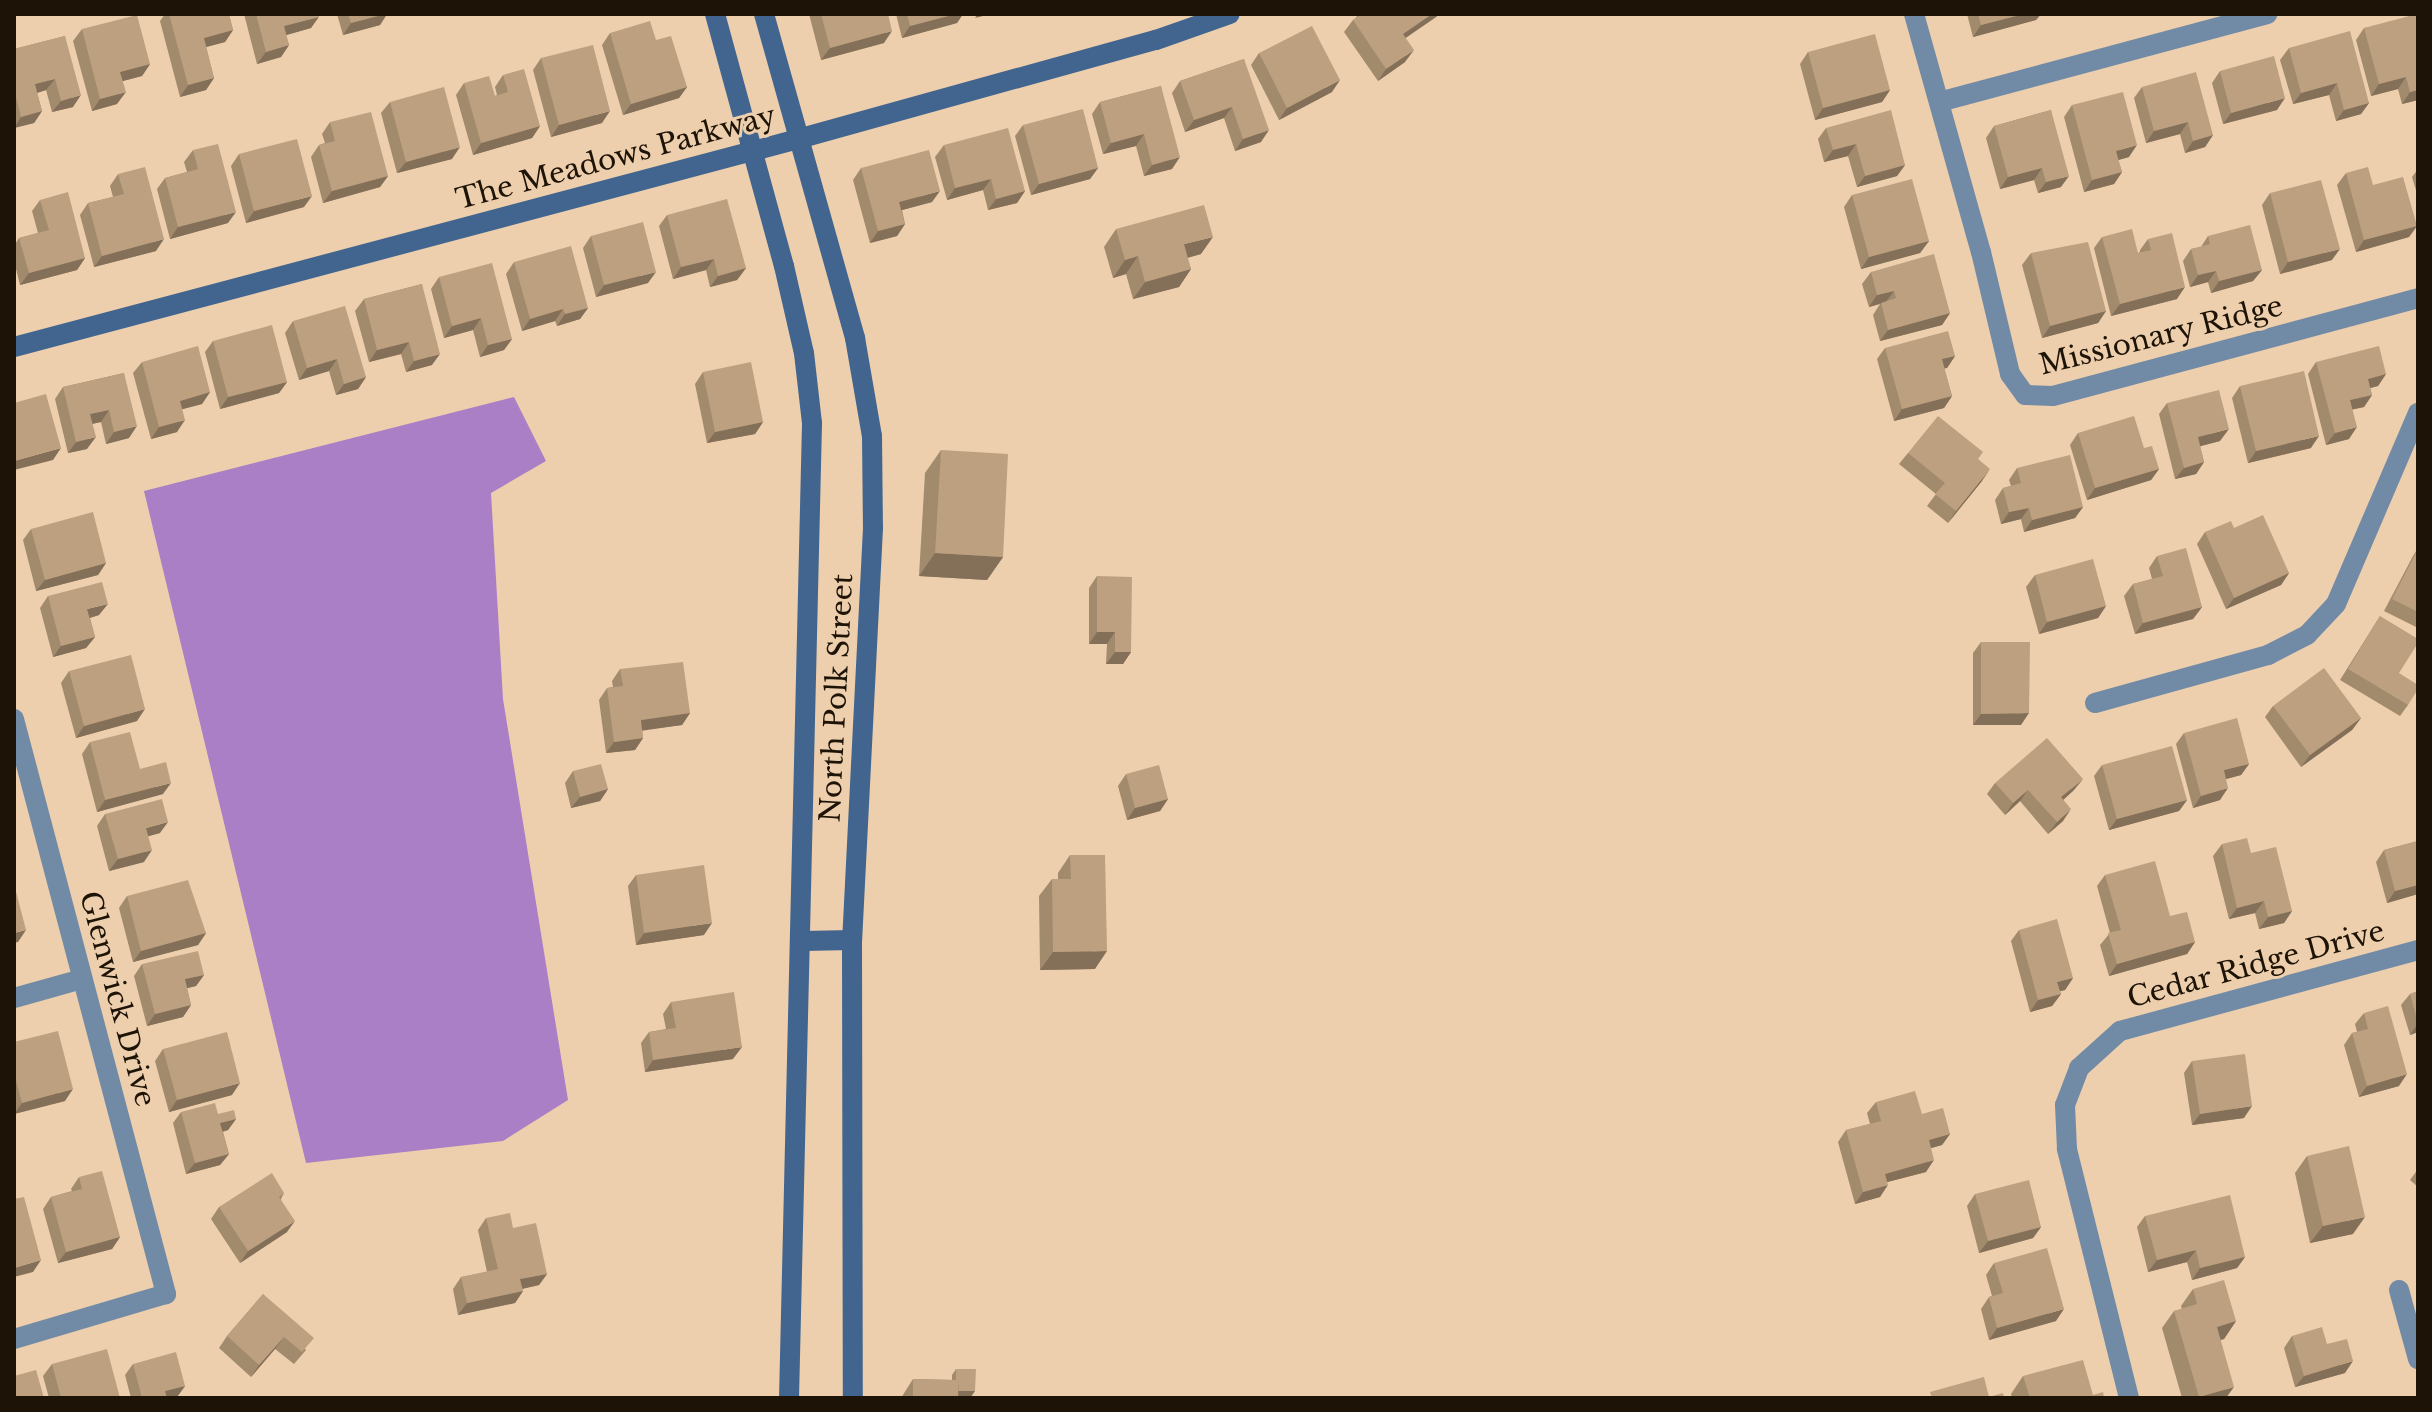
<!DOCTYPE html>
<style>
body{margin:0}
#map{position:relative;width:2432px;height:1412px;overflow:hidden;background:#edcfad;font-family:"Libre Baskerville",serif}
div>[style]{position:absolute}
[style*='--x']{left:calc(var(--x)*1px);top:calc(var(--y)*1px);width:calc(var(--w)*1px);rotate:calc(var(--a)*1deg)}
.forest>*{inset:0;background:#ab7fc6}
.street>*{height:20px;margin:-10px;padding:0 10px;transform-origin:10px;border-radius:10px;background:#718aa6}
.secondary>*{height:20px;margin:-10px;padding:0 10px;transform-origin:10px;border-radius:10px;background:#41658e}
.wall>*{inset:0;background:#a28a6d}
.shaded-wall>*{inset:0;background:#847059}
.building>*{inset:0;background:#bca07f}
span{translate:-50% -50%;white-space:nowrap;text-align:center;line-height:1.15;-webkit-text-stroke:6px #edcfad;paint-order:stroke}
.street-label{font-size:28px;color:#1d1306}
.frame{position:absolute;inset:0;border:16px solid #1d1306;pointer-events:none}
</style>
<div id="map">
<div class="forest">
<div style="clip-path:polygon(514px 397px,546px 461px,491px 493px,503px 699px,568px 1100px,503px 1141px,306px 1163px,144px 491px)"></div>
</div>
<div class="street">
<div style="--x:1914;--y:14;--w:247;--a:74.3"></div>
<div style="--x:1981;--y:252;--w:125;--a:76.6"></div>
<div style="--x:2010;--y:374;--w:26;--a:54"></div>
<div style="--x:2025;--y:395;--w:28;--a:2"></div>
<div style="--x:2053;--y:396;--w:378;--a:-15"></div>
<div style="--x:1939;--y:102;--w:340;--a:-15"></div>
<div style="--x:2095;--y:703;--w:180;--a:-15.5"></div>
<div style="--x:2268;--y:655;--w:44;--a:-27.1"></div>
<div style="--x:2307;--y:635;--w:42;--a:-46.9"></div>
<div style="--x:2336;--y:604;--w:208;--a:-66.8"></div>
<div style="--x:14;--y:719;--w:595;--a:75.19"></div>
<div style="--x:166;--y:1294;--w:159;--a:163.5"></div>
<div style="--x:14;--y:998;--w:71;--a:-15.6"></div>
<div style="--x:2399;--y:1290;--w:72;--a:74.6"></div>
<div style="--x:2129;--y:1398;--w:257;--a:-104"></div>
<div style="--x:2067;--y:1149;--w:44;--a:-92.6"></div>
<div style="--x:2065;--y:1105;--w:40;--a:-69"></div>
<div style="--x:2079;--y:1068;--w:55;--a:-42.1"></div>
<div style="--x:2120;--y:1031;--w:309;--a:-15.2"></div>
</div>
<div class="secondary">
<div style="--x:715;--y:14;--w:261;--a:74.7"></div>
<div style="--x:784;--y:266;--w:89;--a:77.1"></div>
<div style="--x:804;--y:353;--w:70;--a:83.5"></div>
<div style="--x:812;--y:423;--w:975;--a:91.35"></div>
<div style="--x:764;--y:14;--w:337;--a:74.3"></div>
<div style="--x:855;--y:338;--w:99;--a:80.2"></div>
<div style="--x:872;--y:436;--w:92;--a:89.4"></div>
<div style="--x:873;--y:528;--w:413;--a:92.9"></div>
<div style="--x:852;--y:940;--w:458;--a:89.9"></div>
<div style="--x:14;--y:347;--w:811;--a:-14.86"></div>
<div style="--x:798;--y:139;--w:371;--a:-15.5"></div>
<div style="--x:1156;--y:40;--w:78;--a:-19.4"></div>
<div style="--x:803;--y:941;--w:49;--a:-1.2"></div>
</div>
<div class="wall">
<div style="clip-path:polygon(165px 14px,229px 14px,233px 30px,225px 42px,206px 47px,214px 78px,206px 90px,180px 97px,160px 21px)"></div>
<div style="clip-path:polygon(244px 14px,319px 14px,311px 28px,286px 35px,289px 45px,281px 57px,257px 64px)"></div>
<div style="clip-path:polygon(337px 14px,387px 14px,380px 25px,343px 35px)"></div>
<div style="clip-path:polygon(809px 14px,888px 14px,884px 43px,821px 60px)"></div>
<div style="clip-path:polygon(896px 14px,963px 14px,957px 23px,902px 38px)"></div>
<div style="clip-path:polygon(1355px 14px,1439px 14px,1436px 17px,1405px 38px,1405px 62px,1378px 81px,1344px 32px,1353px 20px,1357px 17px)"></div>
<div style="clip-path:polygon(1967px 14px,2041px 14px,2036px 20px,1973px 37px)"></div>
<div style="clip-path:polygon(2418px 19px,2418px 100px,2402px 104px,2398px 89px,2371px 96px,2356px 40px,2364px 28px)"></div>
<div style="clip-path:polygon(82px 29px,150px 64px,142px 76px,122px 81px,117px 104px,92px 111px,73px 41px)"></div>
<div style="clip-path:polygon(610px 33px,656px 40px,687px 87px,679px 98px,623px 115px,602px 45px)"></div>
<div style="clip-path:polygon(65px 36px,73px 107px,52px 112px,46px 90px,37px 93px,42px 111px,34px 123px,14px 128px,14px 49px)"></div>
<div style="clip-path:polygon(2289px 48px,2369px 103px,2361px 114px,2336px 121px,2329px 95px,2293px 104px,2280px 60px)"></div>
<div style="clip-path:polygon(1808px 52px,1890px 90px,1882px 102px,1815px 120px,1800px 64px)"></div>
<div style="clip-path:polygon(1259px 53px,1332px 92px,1279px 120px,1251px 65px)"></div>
<div style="clip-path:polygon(541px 58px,602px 123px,551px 137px,533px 70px)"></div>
<div style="clip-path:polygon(1244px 59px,1261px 142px,1235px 151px,1224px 118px,1185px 132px,1172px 93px,1180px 81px)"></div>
<div style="clip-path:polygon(2220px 71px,2277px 110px,2223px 124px,2212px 83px)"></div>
<div style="clip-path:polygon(503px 75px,540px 126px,532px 138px,473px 155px,456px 95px,464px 83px,495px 96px,497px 95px,495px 87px)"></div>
<div style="clip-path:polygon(1161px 86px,1172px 169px,1144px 176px,1136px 146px,1103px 154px,1092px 114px,1100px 102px)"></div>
<div style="clip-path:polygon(2142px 87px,2213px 135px,2205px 147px,2185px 153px,2180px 134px,2146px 143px,2134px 98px)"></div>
<div style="clip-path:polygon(390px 102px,452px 159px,397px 173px,381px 113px)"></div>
<div style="clip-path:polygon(2072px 105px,2129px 157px,2118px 160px,2122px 172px,2114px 184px,2084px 192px,2064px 117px)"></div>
<div style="clip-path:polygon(2051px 110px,2061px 187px,2038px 193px,2034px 180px,2000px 189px,1986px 138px,1994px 126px)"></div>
<div style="clip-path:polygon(330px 122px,388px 176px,380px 187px,323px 203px,311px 157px,319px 145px,325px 143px,322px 134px)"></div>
<div style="clip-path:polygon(1023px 125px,1098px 168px,1090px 179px,1031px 195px,1015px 136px)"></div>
<div style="clip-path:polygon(1826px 128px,1905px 165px,1897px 176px,1857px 187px,1848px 156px,1824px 162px,1818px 139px)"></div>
<div style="clip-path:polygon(944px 145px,1025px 191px,1017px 203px,988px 210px,983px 190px,947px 200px,935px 157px)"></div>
<div style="clip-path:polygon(193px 150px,228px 223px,170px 239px,157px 189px,165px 178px,187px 172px,184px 162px)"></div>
<div style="clip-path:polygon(239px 154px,304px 207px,246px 223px,231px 166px)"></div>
<div style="clip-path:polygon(861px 168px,932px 202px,902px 210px,905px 224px,897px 236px,870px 243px,853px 180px)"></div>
<div style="clip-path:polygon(2418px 169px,2418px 197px,2412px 177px)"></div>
<div style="clip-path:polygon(2346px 173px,2373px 185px,2417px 226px,2409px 237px,2356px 252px,2337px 185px)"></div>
<div style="clip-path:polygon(118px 174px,156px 251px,94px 267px,80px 215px,88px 203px,113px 197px,110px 186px)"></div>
<div style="clip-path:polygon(2270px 193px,2332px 260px,2280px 274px,2262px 205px)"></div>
<div style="clip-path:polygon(1852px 195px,1929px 241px,1920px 253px,1861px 269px,1844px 207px)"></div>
<div style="clip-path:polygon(40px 200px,85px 258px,77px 270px,20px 285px,14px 261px,14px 246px,19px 238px,38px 233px,32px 211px)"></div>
<div style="clip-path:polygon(667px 215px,746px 268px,737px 280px,710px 287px,706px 270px,673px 279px,659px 226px)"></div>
<div style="clip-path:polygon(1116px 229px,1201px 254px,1187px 258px,1191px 269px,1179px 287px,1133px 299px,1126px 274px,1113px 278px,1104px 247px)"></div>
<div style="clip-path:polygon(591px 236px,648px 283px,596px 297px,583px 248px)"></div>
<div style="clip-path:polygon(2208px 236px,2262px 270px,2253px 281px,2211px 293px,2208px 282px,2190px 287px,2183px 261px,2191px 249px,2201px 247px)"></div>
<div style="clip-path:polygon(2102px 237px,2138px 253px,2140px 252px,2140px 250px,2148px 239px,2177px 299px,2111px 316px,2094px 248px)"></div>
<div style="clip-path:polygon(2031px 253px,2106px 311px,2098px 323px,2042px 338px,2022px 265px)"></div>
<div style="clip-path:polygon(514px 262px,588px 308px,580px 319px,557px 326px,555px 321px,522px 331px,506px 274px)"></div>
<div style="clip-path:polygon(1871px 272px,1950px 313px,1942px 325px,1880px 341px,1873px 315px,1880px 304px,1869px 307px,1862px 284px)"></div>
<div style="clip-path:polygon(439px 277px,512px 339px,504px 350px,480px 357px,473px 330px,444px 338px,431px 289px)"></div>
<div style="clip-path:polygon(422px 284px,432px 365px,406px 372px,401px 354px,369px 362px,355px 311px,364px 299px)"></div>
<div style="clip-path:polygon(293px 321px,366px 377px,358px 389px,336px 395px,329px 371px,299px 380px,285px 333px)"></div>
<div style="clip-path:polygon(213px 341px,287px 382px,279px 393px,220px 409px,205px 352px)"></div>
<div style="clip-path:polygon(1885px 348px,1955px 356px,1947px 368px,1944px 368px,1952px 396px,1944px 408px,1894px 421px,1877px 359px)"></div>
<div style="clip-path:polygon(142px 362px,210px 392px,202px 404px,182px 409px,177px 432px,151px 439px,133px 373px)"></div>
<div style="clip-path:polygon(2316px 362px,2386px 374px,2378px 386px,2370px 388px,2372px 395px,2364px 407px,2352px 409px,2349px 439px,2326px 445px,2308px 374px)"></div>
<div style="clip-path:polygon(703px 372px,763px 422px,755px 434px,707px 443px,695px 384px)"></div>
<div style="clip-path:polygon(124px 373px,129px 438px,106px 444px,101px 422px,92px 424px,87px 449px,68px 453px,55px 399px,63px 387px)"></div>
<div style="clip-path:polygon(2240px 386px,2311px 448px,2248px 463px,2232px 398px)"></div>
<div style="clip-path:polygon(2167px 403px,2220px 441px,2200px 446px,2204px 462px,2196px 474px,2175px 479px,2159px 414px)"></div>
<div style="clip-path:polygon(2078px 433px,2144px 448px,2159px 469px,2151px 480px,2087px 500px,2070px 445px)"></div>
<div style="clip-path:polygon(941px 450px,1003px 557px,987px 580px,919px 576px,925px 473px)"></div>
<div style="clip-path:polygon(1908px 453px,1978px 459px,1982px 481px,1948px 523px,1927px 506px,1936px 494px,1899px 464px)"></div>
<div style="clip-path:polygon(2017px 468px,2083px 507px,2075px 518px,2024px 532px,2021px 519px,2001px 524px,1995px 500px,2003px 488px,2011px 486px,2009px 480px)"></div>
<div style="clip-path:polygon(2234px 528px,2289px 573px,2281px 585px,2226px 609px,2197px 544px,2205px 532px)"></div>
<div style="clip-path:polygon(31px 529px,106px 563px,98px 575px,36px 591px,23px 540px)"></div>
<div style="clip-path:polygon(2418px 548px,2418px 628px,2384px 611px,2413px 556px)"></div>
<div style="clip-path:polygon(2157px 556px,2202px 607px,2193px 619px,2135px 634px,2124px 596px,2133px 584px,2152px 579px,2149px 568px)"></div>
<div style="clip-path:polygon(2035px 575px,2106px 606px,2098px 618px,2039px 634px,2026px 587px)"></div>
<div style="clip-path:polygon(1097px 576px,1131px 652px,1123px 664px,1106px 664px,1107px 644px,1089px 644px,1089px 588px)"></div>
<div style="clip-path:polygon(48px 596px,99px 615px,90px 618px,95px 637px,86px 648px,53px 657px,40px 608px)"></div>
<div style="clip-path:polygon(2380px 616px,2408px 705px,2400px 716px,2340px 680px)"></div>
<div style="clip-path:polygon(1981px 642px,2021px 725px,1973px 725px,1973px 653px)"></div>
<div style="clip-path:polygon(620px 669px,690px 713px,682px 725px,642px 730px,643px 738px,635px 750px,606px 753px,599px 700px,607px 688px,613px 687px,612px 681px)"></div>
<div style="clip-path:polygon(69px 671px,137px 721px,76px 738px,61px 683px)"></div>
<div style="clip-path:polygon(2273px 706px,2361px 718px,2352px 730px,2301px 767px,2265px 717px)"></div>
<div style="clip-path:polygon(2184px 733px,2249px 764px,2241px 775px,2226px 779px,2220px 800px,2193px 808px,2176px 744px)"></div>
<div style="clip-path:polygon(90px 742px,140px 769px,163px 794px,97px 812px,82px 754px)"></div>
<div style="clip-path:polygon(2102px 765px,2187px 800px,2179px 811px,2109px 830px,2094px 776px)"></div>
<div style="clip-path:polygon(573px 771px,608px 789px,600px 801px,571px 808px,565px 783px)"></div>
<div style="clip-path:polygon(1126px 774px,1168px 799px,1160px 811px,1127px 820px,1118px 786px)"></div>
<div style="clip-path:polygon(1995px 783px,2074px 790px,2063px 800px,2063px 821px,2048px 834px,2020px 801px,2005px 815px,1987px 794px)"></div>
<div style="clip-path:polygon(105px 814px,160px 833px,148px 836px,144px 862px,109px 871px,97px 826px)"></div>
<div style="clip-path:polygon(2418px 841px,2418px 894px,2387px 903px,2376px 862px,2384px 850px)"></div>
<div style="clip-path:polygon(2222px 844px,2251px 853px,2292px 911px,2284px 923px,2259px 929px,2255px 913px,2229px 919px,2213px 856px)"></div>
<div style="clip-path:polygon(1070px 855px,1095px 969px,1040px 970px,1039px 896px,1052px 879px,1058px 879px,1058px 873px)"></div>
<div style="clip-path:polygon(636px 875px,704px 935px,636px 945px,628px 886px)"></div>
<div style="clip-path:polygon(2105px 875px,2170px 916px,2195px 942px,2187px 954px,2109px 976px,2100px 945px,2110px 933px,2097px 886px)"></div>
<div style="clip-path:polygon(127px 896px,206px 933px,198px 945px,133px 962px,119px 908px)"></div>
<div style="clip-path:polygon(2019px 930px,2073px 978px,2065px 990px,2060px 991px,2061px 994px,2052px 1006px,2030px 1012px,2011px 941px)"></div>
<div style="clip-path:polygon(142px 964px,204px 975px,196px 986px,187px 988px,191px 1005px,183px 1017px,147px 1026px,134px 976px)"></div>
<div style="clip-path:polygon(2418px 991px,2418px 1032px,2410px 1035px,2401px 1005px,2410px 994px)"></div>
<div style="clip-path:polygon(671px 1002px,733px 1059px,645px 1072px,641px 1043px,649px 1032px,666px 1029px,663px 1014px)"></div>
<div style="clip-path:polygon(2364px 1013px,2399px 1086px,2359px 1097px,2344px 1045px,2352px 1033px,2357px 1032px,2355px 1024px)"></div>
<div style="clip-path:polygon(14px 1042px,65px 1101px,14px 1114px)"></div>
<div style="clip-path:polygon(163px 1049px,232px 1095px,169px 1112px,155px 1061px)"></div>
<div style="clip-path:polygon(2192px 1061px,2244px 1118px,2192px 1125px,2184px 1073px)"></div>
<div style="clip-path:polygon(1876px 1102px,1922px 1114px,1950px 1134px,1942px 1145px,1931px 1148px,1926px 1172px,1887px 1182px,1880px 1197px,1855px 1204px,1838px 1142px,1846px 1130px,1870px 1124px,1867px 1113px)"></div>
<div style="clip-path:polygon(181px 1112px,218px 1114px,236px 1119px,228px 1130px,223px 1132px,229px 1154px,220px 1165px,186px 1174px,173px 1123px)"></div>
<div style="clip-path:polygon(2307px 1156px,2353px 1234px,2310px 1243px,2295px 1173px)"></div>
<div style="clip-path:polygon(2418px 1169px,2418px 1187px,2410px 1180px)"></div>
<div style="clip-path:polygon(79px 1177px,120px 1237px,112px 1249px,58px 1263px,43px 1209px,51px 1197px,72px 1191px,71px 1189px)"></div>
<div style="clip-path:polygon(284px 1193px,281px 1199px,287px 1232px,240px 1263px,211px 1219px,219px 1207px)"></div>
<div style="clip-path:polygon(1975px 1194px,2041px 1227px,2033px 1238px,1979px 1253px,1967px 1206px)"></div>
<div style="clip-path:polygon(2145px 1216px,2245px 1257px,2237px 1268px,2192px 1280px,2187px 1262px,2148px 1272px,2137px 1227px)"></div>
<div style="clip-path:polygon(486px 1218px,513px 1228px,547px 1274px,539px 1285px,522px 1289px,523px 1291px,515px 1303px,458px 1315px,453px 1289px,461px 1277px,487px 1272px,478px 1230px)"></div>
<div style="clip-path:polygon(1994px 1263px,2056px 1321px,1989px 1340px,1981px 1309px,1989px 1297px,1992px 1296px,1986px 1275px)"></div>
<div style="clip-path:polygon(2193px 1289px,2236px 1321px,2224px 1339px,2220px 1340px,2226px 1398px,2182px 1398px,2162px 1328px,2174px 1311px,2182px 1309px,2181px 1306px)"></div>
<div style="clip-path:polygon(263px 1294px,306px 1350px,294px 1364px,275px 1349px,251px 1377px,219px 1348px,227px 1336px)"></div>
<div style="clip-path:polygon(2292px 1336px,2327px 1344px,2345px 1373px,2295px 1387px,2284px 1348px)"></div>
<div style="clip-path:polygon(52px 1364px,120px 1398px,49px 1398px,43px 1376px)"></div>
<div style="clip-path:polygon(133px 1364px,185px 1386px,177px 1397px,174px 1398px,131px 1398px,125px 1375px)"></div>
<div style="clip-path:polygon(956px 1369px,971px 1397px,901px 1398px,913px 1379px,952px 1380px,952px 1375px)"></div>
<div style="clip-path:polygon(2023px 1376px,2093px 1395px,2104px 1398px,2012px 1398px,2011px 1394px)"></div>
</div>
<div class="shaded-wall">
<div style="clip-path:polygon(387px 14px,380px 25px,343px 35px,351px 23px)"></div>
<div style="clip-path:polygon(956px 14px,963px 14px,957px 23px,902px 38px,910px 26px)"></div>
<div style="clip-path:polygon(978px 14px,991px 14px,975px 18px)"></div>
<div style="clip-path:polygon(1432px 14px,1439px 14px,1436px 17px,1394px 46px,1403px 34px)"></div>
<div style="clip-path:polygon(2024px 14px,2041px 14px,2036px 20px,1973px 37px,1981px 25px)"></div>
<div style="clip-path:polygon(319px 17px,311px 28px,276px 38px,284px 26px)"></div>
<div style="clip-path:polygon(233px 30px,225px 42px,195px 50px,204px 38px)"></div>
<div style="clip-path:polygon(892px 31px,884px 43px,821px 60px,830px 48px)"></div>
<div style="clip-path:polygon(289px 45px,281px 57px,257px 64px,266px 52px)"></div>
<div style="clip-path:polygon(1414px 50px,1405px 62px,1378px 81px,1386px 69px)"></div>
<div style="clip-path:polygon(150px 64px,142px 76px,112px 84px,120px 72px)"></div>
<div style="clip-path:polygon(2406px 77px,2398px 89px,2371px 96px,2379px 84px)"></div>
<div style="clip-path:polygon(214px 78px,206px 90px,180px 97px,188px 85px)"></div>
<div style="clip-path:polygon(55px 79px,46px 90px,27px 96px,35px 84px)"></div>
<div style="clip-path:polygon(1340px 80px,1332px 92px,1279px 120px,1287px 108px)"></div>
<div style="clip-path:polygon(2337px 83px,2329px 95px,2293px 104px,2301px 93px)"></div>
<div style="clip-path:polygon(687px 87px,679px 98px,623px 115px,631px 104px)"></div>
<div style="clip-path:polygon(1890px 90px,1882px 102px,1815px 120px,1823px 108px)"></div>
<div style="clip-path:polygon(2418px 90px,2418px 100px,2402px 104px,2410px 92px)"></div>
<div style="clip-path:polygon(126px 92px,117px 104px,92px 111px,100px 99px)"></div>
<div style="clip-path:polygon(81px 95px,73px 107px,52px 112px,61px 101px)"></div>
<div style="clip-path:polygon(2285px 98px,2277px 110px,2223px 124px,2231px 113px)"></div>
<div style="clip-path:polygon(2369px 103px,2361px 114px,2336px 121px,2344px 110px)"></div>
<div style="clip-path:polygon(1232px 107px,1224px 118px,1185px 132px,1194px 120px)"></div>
<div style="clip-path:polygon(42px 111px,34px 123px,14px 128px,21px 117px)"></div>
<div style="clip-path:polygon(610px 111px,602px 123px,551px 137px,559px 125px)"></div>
<div style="clip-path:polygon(2188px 122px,2180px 134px,2146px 143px,2154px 131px)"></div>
<div style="clip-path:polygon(540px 126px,532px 138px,473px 155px,481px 143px)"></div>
<div style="clip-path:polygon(1269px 130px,1261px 142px,1235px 151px,1243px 139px)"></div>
<div style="clip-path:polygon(1144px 134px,1136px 146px,1103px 154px,1111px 143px)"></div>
<div style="clip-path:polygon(2213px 135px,2205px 147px,2185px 153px,2193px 141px)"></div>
<div style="clip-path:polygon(1856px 144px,1848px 156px,1824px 162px,1833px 150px)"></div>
<div style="clip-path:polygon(2137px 145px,2129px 157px,2108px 163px,2116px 151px)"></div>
<div style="clip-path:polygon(460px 147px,452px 159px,397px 173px,406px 162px)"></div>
<div style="clip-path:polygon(1180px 157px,1172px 169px,1144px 176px,1152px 165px)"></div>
<div style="clip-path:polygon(1905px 165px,1897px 176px,1857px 187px,1865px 176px)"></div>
<div style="clip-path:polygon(1098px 168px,1090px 179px,1031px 195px,1039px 184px)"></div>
<div style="clip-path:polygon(2042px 168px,2034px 180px,2000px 189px,2008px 177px)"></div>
<div style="clip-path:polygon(2122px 172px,2114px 184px,2084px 192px,2092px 180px)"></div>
<div style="clip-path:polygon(388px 176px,380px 187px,323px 203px,332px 191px)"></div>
<div style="clip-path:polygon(2069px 176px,2061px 187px,2038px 193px,2046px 182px)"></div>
<div style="clip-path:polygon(991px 179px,983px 190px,947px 200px,955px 188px)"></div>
<div style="clip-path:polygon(940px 191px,932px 202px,891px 213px,899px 202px)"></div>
<div style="clip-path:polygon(1025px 191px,1017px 203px,988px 210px,996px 199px)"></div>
<div style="clip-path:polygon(312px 196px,304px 207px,246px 223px,254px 211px)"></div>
<div style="clip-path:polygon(236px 212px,228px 223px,170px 239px,178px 227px)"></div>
<div style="clip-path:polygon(905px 224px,897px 236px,870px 243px,878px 231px)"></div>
<div style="clip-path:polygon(2417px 226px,2409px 237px,2356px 252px,2364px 240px)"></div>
<div style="clip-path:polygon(1213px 237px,1201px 254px,1172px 262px,1184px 244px)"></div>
<div style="clip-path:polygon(164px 239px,156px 251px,94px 267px,102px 256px)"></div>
<div style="clip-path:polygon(1929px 241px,1920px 253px,1861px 269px,1869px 257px)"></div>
<div style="clip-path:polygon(2340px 249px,2332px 260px,2280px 274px,2288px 262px)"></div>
<div style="clip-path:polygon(1138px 256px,1126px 274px,1113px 278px,1125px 260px)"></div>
<div style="clip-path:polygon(85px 258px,77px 270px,20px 285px,29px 273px)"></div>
<div style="clip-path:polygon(714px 259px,706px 270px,673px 279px,681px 267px)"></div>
<div style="clip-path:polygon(746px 268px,737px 280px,710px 287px,718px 276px)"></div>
<div style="clip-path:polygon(1191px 269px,1179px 287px,1133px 299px,1145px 282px)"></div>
<div style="clip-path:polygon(2262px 270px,2253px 281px,2211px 293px,2219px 281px)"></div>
<div style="clip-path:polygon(2216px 271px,2208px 282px,2190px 287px,2198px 275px)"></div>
<div style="clip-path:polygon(656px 272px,648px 283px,596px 297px,604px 285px)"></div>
<div style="clip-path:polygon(2185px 287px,2177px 299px,2111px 316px,2120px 304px)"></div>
<div style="clip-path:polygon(1894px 291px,1886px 302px,1869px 307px,1877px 295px)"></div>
<div style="clip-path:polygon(588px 308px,580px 319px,557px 326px,565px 314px)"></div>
<div style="clip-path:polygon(563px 309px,555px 321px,522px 331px,530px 319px)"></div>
<div style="clip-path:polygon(2106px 311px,2098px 323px,2042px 338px,2050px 326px)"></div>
<div style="clip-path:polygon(1950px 313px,1942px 325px,1880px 341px,1888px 330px)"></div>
<div style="clip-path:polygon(481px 318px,473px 330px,444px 338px,452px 326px)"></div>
<div style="clip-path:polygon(512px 339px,504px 350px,480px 357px,488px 345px)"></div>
<div style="clip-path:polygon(409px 342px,401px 354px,369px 362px,377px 350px)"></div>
<div style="clip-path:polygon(440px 354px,432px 365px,406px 372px,414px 361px)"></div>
<div style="clip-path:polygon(1955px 356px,1947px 368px,1934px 371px,1942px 359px)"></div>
<div style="clip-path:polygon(337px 359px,329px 371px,299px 380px,307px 368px)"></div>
<div style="clip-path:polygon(2386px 374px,2378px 386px,2359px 391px,2368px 379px)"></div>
<div style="clip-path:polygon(366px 377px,358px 389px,336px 395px,344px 384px)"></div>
<div style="clip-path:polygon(287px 382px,279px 393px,220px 409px,228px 397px)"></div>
<div style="clip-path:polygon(210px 392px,202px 404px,172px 412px,180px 401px)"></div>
<div style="clip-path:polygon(2372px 395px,2364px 407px,2342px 412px,2350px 400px)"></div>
<div style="clip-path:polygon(1952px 396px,1944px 408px,1894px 421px,1902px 409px)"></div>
<div style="clip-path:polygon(109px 410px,101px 422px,82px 426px,90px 414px)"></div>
<div style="clip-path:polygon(185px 420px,177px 432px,151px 439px,159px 427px)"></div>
<div style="clip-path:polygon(763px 422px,755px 434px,707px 443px,715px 432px)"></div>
<div style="clip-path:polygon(137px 426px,129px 438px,106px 444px,114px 432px)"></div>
<div style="clip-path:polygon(2357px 427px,2349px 439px,2326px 445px,2335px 433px)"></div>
<div style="clip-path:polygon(2229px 429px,2220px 441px,2190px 449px,2198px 437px)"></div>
<div style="clip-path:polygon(2319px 436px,2311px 448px,2248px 463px,2256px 451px)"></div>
<div style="clip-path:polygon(96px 437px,87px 449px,68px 453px,76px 442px)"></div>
<div style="clip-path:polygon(61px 448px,53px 460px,14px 470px,14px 461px)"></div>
<div style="clip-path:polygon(2204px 462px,2196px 474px,2175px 479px,2184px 468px)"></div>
<div style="clip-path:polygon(1990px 469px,1982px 481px,1948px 523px,1956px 511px)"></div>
<div style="clip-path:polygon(2159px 469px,2151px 480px,2087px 500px,2095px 488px)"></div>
<div style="clip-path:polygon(2083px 507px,2075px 518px,2024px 532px,2032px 520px)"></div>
<div style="clip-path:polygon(2029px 508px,2021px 519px,2001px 524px,2009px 512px)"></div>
<div style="clip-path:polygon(935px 553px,1003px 557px,987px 580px,919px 576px)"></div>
<div style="clip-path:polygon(106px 563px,98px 575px,36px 591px,45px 580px)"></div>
<div style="clip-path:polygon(2289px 573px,2281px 585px,2226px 609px,2234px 598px)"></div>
<div style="clip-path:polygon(108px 604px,99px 615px,79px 621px,87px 609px)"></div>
<div style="clip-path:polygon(2106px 606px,2098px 618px,2039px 634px,2047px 622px)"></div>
<div style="clip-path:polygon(2202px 607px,2193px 619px,2135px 634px,2143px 623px)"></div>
<div style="clip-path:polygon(1097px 632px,1115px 632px,1107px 644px,1089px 644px)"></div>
<div style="clip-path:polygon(95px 637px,86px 648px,53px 657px,61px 646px)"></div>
<div style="clip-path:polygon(1115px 652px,1131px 652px,1123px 664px,1106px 664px)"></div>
<div style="clip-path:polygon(145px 709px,137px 721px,76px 738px,84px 726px)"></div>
<div style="clip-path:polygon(690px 713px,682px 725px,633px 732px,641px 720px)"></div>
<div style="clip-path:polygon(2029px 713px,2021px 725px,1973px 725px,1981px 714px)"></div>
<div style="clip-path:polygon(2361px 718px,2352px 730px,2301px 767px,2310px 755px)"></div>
<div style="clip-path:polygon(643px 738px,635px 750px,606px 753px,614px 742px)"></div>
<div style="clip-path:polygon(2249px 764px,2241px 775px,2215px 782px,2224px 770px)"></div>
<div style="clip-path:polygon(2083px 779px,2074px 790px,2053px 809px,2061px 797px)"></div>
<div style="clip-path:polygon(171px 783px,163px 794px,97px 812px,105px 800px)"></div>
<div style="clip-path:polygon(2228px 788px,2220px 800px,2193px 808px,2201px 796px)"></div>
<div style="clip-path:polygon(608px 789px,600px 801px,571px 808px,580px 797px)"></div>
<div style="clip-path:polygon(2028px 790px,2020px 801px,2005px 815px,2013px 803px)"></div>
<div style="clip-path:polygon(1168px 799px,1160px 811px,1127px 820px,1135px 808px)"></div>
<div style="clip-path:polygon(2187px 800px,2179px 811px,2109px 830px,2117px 819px)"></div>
<div style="clip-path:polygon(2071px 809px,2063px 821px,2048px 834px,2057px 822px)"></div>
<div style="clip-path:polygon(168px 822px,160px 833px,138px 839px,146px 828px)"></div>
<div style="clip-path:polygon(152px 850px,144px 862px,109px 871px,118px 859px)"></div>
<div style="clip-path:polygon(2418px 885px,2418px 894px,2387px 903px,2395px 891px)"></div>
<div style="clip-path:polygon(2264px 901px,2255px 913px,2229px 919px,2237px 908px)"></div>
<div style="clip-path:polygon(2292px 911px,2284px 923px,2259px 929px,2268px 917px)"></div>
<div style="clip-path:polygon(712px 923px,704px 935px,636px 945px,644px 933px)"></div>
<div style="clip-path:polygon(26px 930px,18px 942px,14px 943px,14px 933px)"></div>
<div style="clip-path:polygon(206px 933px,198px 945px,133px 962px,141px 951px)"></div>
<div style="clip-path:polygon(2195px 942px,2187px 954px,2109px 976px,2117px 964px)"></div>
<div style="clip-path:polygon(1107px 951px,1095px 969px,1040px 970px,1053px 952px)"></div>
<div style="clip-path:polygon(204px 975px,196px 986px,176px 991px,185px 979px)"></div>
<div style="clip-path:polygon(2073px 978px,2065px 990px,2049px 994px,2057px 982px)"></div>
<div style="clip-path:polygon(2061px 994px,2052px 1006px,2030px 1012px,2038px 1000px)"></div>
<div style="clip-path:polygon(191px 1005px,183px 1017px,147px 1026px,155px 1014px)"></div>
<div style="clip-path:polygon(2418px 1023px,2418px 1032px,2410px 1035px)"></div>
<div style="clip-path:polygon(742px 1047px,733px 1059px,645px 1072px,653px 1060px)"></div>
<div style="clip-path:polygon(2407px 1074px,2399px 1086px,2359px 1097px,2367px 1086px)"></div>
<div style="clip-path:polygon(240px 1083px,232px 1095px,169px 1112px,177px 1100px)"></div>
<div style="clip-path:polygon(73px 1089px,65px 1101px,14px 1114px,22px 1103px)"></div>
<div style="clip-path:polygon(2252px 1106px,2244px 1118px,2192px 1125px,2200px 1114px)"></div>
<div style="clip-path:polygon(236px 1119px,228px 1130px,212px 1134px,220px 1123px)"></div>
<div style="clip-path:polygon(1950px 1134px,1942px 1145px,1921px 1151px,1929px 1140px)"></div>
<div style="clip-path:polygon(229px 1154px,220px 1165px,186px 1174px,195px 1163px)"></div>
<div style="clip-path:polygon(1934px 1160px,1926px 1172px,1876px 1185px,1885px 1174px)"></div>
<div style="clip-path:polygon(1888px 1185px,1880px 1197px,1855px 1204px,1863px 1192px)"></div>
<div style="clip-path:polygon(2365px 1217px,2353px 1234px,2310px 1243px,2323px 1226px)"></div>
<div style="clip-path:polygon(295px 1221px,287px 1232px,240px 1263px,248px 1251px)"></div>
<div style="clip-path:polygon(2041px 1227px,2033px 1238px,1979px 1253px,1988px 1241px)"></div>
<div style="clip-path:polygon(120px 1237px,112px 1249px,58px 1263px,66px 1252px)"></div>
<div style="clip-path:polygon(2196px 1250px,2187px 1262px,2148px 1272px,2157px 1260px)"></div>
<div style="clip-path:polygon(2245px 1257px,2237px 1268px,2192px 1280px,2200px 1268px)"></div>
<div style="clip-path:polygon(41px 1260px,33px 1272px,14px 1277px,14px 1268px)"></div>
<div style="clip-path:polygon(547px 1274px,539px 1285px,512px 1291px,520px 1279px)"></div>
<div style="clip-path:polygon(523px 1291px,515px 1303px,458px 1315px,467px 1303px)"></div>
<div style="clip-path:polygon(2064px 1309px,2056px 1321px,1989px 1340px,1997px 1328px)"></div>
<div style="clip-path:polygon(2236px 1321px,2224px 1339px,2205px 1344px,2217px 1327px)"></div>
<div style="clip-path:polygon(284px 1337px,275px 1349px,251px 1377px,259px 1365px)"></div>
<div style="clip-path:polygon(2353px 1361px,2345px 1373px,2295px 1387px,2304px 1376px)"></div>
<div style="clip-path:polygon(185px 1386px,177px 1397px,160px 1398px,165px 1391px)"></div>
<div style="clip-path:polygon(2234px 1387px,2226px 1398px,2198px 1398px,2199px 1397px)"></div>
<div style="clip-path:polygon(956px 1391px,975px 1391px,971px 1397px,952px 1397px)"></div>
</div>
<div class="building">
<div style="clip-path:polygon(169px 14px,229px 14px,233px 30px,204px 38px,214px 78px,188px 85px)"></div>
<div style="clip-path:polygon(256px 14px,319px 14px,319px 17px,284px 26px,289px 45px,266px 52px)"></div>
<div style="clip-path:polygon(348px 14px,385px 14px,351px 23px)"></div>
<div style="clip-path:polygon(821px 14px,888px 14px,892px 31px,830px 48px)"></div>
<div style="clip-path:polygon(907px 14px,956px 14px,910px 26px)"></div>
<div style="clip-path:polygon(1362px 14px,1432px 14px,1403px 34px,1414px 50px,1386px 69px,1353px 20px)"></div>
<div style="clip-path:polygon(1978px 14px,2024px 14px,1981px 25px)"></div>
<div style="clip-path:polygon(2417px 14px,2418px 19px,2418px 90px,2410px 92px,2406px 77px,2379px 84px,2364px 28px)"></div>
<div style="clip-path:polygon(137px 15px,150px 64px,120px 72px,126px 92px,100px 99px,82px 29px)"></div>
<div style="clip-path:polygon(650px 21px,656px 40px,671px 36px,687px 87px,631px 104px,610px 33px)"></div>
<div style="clip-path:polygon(1312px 26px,1340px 80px,1287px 108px,1259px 53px)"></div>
<div style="clip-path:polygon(2350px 31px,2369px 103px,2344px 110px,2337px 83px,2301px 93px,2289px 48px)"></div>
<div style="clip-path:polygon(1875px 34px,1890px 90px,1823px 108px,1808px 52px)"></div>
<div style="clip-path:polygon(65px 36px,81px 95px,61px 101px,55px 79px,35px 84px,42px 111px,21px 117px,14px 89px,14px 49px)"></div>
<div style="clip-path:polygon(593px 45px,610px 111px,559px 125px,541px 58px)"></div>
<div style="clip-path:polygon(2274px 56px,2285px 98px,2231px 113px,2220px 71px)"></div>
<div style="clip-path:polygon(1244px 59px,1269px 130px,1243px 139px,1232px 107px,1194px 120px,1180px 81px)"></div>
<div style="clip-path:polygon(524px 69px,540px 126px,481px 143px,464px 83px,489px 76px,495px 96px,508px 92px,503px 75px)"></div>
<div style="clip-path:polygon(2196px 72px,2213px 135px,2193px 141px,2188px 122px,2154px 131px,2142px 87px)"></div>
<div style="clip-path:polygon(1161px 86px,1180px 157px,1152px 165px,1144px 134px,1111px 143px,1100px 102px)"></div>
<div style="clip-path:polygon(444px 87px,460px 147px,406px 162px,390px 102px)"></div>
<div style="clip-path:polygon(2123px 92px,2137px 145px,2116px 151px,2122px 172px,2092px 180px,2072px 105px)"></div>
<div style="clip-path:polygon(1083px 109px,1098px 168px,1039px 184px,1023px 125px)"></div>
<div style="clip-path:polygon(1891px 110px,1905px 165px,1865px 176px,1856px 144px,1833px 150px,1826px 128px)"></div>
<div style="clip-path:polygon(2051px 110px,2069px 176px,2046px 182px,2042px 168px,2008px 177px,1994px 126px)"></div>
<div style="clip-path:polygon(371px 112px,388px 176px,332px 191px,319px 145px,335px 141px,330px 122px)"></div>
<div style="clip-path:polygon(1008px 128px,1025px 191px,996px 199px,991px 179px,955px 188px,944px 145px)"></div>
<div style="clip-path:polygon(297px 139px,312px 196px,254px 211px,239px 154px)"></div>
<div style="clip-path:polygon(218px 144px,236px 212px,178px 227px,165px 178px,198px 169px,193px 150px)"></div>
<div style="clip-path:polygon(929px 150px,940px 191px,899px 202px,905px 224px,878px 231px,861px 168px)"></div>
<div style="clip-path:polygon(145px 167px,164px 239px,102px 256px,88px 203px,124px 194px,118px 174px)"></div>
<div style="clip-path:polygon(2368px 167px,2373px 185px,2403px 177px,2417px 226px,2364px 240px,2346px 173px)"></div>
<div style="clip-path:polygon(1912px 179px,1929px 241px,1869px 257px,1852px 195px)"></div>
<div style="clip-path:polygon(2321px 180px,2340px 249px,2288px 262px,2270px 193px)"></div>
<div style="clip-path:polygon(68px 192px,85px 258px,29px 273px,19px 238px,49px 230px,40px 200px)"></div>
<div style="clip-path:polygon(727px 199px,746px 268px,718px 276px,714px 259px,681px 267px,667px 215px)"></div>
<div style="clip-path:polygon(1204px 205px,1213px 237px,1184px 244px,1191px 269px,1145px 282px,1138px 256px,1125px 260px,1116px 229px)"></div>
<div style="clip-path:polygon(643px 222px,656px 272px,604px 285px,591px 236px)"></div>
<div style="clip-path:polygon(2250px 225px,2262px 270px,2219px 281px,2216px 271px,2198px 275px,2191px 249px,2210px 244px,2208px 236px)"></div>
<div style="clip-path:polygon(2132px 229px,2138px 253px,2151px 250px,2148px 239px,2172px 233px,2185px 287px,2120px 304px,2102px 237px)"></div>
<div style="clip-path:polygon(2088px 242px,2106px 311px,2050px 326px,2031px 253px)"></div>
<div style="clip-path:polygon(571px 246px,588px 308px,565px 314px,563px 309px,530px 319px,514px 262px)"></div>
<div style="clip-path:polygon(1934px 254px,1950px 313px,1888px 330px,1881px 303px,1896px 298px,1894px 291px,1877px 295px,1871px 272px)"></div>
<div style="clip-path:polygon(492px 263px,512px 339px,488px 345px,481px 318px,452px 326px,439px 277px)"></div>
<div style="clip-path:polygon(422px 284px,440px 354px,414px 361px,409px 342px,377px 350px,364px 299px)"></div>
<div style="clip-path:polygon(345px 306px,366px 377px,344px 384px,337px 359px,307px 368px,293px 321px)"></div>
<div style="clip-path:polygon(272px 325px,287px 382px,228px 397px,213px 341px)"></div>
<div style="clip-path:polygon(1948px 331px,1955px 356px,1942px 359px,1952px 396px,1902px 409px,1885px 348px)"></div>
<div style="clip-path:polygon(198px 346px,210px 392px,180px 401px,185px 420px,159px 427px,142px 362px)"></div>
<div style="clip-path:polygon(2379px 346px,2386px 374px,2368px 379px,2372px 395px,2350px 400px,2357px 427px,2335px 433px,2316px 362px)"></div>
<div style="clip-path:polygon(751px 362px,763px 422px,715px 432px,703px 372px)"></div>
<div style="clip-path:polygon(2304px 371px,2319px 436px,2256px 451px,2240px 386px)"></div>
<div style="clip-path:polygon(124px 373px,137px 426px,114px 432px,109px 410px,90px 414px,96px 437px,76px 442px,63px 387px)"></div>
<div style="clip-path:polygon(2219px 390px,2229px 429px,2198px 437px,2204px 462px,2184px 468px,2167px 403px)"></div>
<div style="clip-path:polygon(46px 394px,61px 448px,14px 461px,14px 403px)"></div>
<div style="clip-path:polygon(1938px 416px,1983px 452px,1978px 459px,1990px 469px,1956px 511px,1935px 494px,1945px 483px,1908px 453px)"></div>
<div style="clip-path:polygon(2134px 416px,2144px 448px,2152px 446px,2159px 469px,2095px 488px,2078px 433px)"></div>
<div style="clip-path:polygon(941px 450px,1008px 454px,1003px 557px,935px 553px)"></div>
<div style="clip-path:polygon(2070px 455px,2083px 507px,2032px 520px,2029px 508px,2009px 512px,2003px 488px,2021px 483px,2017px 468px)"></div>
<div style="clip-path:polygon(93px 512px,106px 563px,45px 580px,31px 529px)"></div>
<div style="clip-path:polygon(2263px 515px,2289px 573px,2234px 598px,2205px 532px,2231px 521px,2234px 528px)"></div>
<div style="clip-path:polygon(2186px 548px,2202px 607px,2143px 623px,2133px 584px,2163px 576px,2157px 556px)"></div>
<div style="clip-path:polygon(2418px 549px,2418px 612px,2392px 599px)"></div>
<div style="clip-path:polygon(2093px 559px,2106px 606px,2047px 622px,2035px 575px)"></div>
<div style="clip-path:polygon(1097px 576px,1132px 577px,1131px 652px,1115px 652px,1115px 632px,1097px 632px)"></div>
<div style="clip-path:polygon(102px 582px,108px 604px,87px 609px,95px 637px,61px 646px,48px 596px)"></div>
<div style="clip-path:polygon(2380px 616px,2418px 639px,2418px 643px,2399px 673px,2418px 685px,2418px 689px,2408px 705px,2348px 669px)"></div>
<div style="clip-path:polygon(1981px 642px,2030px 642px,2029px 713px,1981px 714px)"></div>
<div style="clip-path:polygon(131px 655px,145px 709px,84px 726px,69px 671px)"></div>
<div style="clip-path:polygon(683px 662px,690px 713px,641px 720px,643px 738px,614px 742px,607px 688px,623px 686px,620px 669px)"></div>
<div style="clip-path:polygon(2324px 668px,2361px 718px,2310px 755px,2273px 706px)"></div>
<div style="clip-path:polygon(2237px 718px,2249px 764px,2224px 770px,2228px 788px,2201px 796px,2184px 733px)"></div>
<div style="clip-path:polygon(130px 732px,140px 769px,166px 762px,171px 783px,105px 800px,90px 742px)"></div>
<div style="clip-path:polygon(2047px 738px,2083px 779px,2061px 797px,2071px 809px,2057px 822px,2028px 790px,2013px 803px,1995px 783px)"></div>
<div style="clip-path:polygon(2172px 746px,2187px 800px,2117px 819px,2102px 765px)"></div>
<div style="clip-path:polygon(601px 764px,608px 789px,580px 797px,573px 771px)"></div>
<div style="clip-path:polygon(1159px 765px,1168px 799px,1135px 808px,1126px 774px)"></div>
<div style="clip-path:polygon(162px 799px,168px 822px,146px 828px,152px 850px,118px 859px,105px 814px)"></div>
<div style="clip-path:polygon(2247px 838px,2251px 853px,2276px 847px,2292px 911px,2268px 917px,2264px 901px,2237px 908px,2222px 844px)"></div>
<div style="clip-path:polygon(2418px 841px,2418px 885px,2395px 891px,2384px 850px)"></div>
<div style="clip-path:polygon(1070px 855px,1105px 855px,1107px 951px,1053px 952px,1052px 879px,1071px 879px)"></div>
<div style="clip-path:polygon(2155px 861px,2170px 916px,2187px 912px,2195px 942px,2117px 964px,2108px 933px,2121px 930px,2105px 875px)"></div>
<div style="clip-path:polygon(704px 865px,712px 923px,644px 933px,636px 875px)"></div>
<div style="clip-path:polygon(188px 880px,206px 933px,141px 951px,127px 896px)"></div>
<div style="clip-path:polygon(14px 884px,26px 930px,14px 933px)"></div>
<div style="clip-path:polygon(2057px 919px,2073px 978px,2057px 982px,2061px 994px,2038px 1000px,2019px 930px)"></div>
<div style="clip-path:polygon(198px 951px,204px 975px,185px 979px,191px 1005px,155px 1014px,142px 964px)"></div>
<div style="clip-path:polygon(2418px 991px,2418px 1023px,2410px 994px)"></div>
<div style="clip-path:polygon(734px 992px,742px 1047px,653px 1060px,649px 1032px,676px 1028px,671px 1002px)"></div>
<div style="clip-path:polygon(2388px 1006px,2407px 1074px,2367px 1086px,2352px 1033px,2368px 1029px,2364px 1013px)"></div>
<div style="clip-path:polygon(58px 1031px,73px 1089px,22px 1103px,14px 1073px,14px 1042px)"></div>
<div style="clip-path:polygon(227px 1032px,240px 1083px,177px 1100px,163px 1049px)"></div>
<div style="clip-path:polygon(2245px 1054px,2252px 1106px,2200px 1114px,2192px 1061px)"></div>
<div style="clip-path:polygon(1915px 1091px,1922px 1114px,1943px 1108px,1950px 1134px,1929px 1140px,1934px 1160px,1885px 1174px,1888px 1185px,1863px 1192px,1846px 1130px,1881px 1121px,1876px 1102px)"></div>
<div style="clip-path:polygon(215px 1103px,218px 1114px,234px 1110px,236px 1119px,220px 1123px,229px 1154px,195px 1163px,181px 1112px)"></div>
<div style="clip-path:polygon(2349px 1146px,2365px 1217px,2323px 1226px,2307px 1156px)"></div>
<div style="clip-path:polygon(102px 1171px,120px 1237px,66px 1252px,51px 1197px,82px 1189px,79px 1177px)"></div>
<div style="clip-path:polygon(272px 1173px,284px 1193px,279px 1197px,295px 1221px,248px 1251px,219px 1207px)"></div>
<div style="clip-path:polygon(2029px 1180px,2041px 1227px,1988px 1241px,1975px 1194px)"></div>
<div style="clip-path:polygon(2230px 1195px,2245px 1257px,2200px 1268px,2196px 1250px,2157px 1260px,2145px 1216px)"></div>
<div style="clip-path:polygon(24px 1197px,41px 1260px,14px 1268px,14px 1199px)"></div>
<div style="clip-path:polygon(510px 1213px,513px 1228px,536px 1223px,547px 1274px,520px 1279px,523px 1291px,467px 1303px,461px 1277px,498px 1269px,486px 1218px)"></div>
<div style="clip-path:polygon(2047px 1248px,2064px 1309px,1997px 1328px,1989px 1297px,2003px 1293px,1994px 1263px)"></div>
<div style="clip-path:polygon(2224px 1280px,2236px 1321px,2217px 1327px,2234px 1387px,2199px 1397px,2174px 1311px,2197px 1304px,2193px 1289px)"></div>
<div style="clip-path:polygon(263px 1294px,314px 1338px,302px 1352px,284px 1337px,259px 1365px,227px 1336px)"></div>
<div style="clip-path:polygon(2322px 1327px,2327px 1344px,2347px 1339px,2353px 1361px,2304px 1376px,2292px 1336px)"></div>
<div style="clip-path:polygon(107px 1349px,120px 1398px,61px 1398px,52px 1364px)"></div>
<div style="clip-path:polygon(176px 1352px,185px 1386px,165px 1391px,167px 1398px,142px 1398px,133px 1364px)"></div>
<div style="clip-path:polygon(2083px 1360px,2093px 1395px,2103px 1392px,2104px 1398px,2030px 1398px,2023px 1376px)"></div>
<div style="clip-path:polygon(956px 1369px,976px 1369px,975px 1391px,959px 1391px,959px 1380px,956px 1380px)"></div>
<div style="clip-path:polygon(36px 1370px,44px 1398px,14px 1398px,14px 1376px)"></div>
<div style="clip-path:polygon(1984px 1377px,1989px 1397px,2003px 1393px,2004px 1398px,1932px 1398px,1930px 1392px)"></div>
<div style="clip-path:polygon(913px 1379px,959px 1380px,958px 1398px,913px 1398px)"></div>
</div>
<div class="street-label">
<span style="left:616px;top:158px;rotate:-15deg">The Meadows Parkway</span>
<span style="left:2161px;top:336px;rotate:-14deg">Missionary Ridge</span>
<span style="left:837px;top:698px;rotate:-87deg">North Polk Street</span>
<span style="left:2256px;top:965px;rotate:-15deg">Cedar Ridge Drive</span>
<span style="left:117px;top:999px;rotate:75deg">Glenwick Drive</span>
</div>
<div class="frame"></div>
</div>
